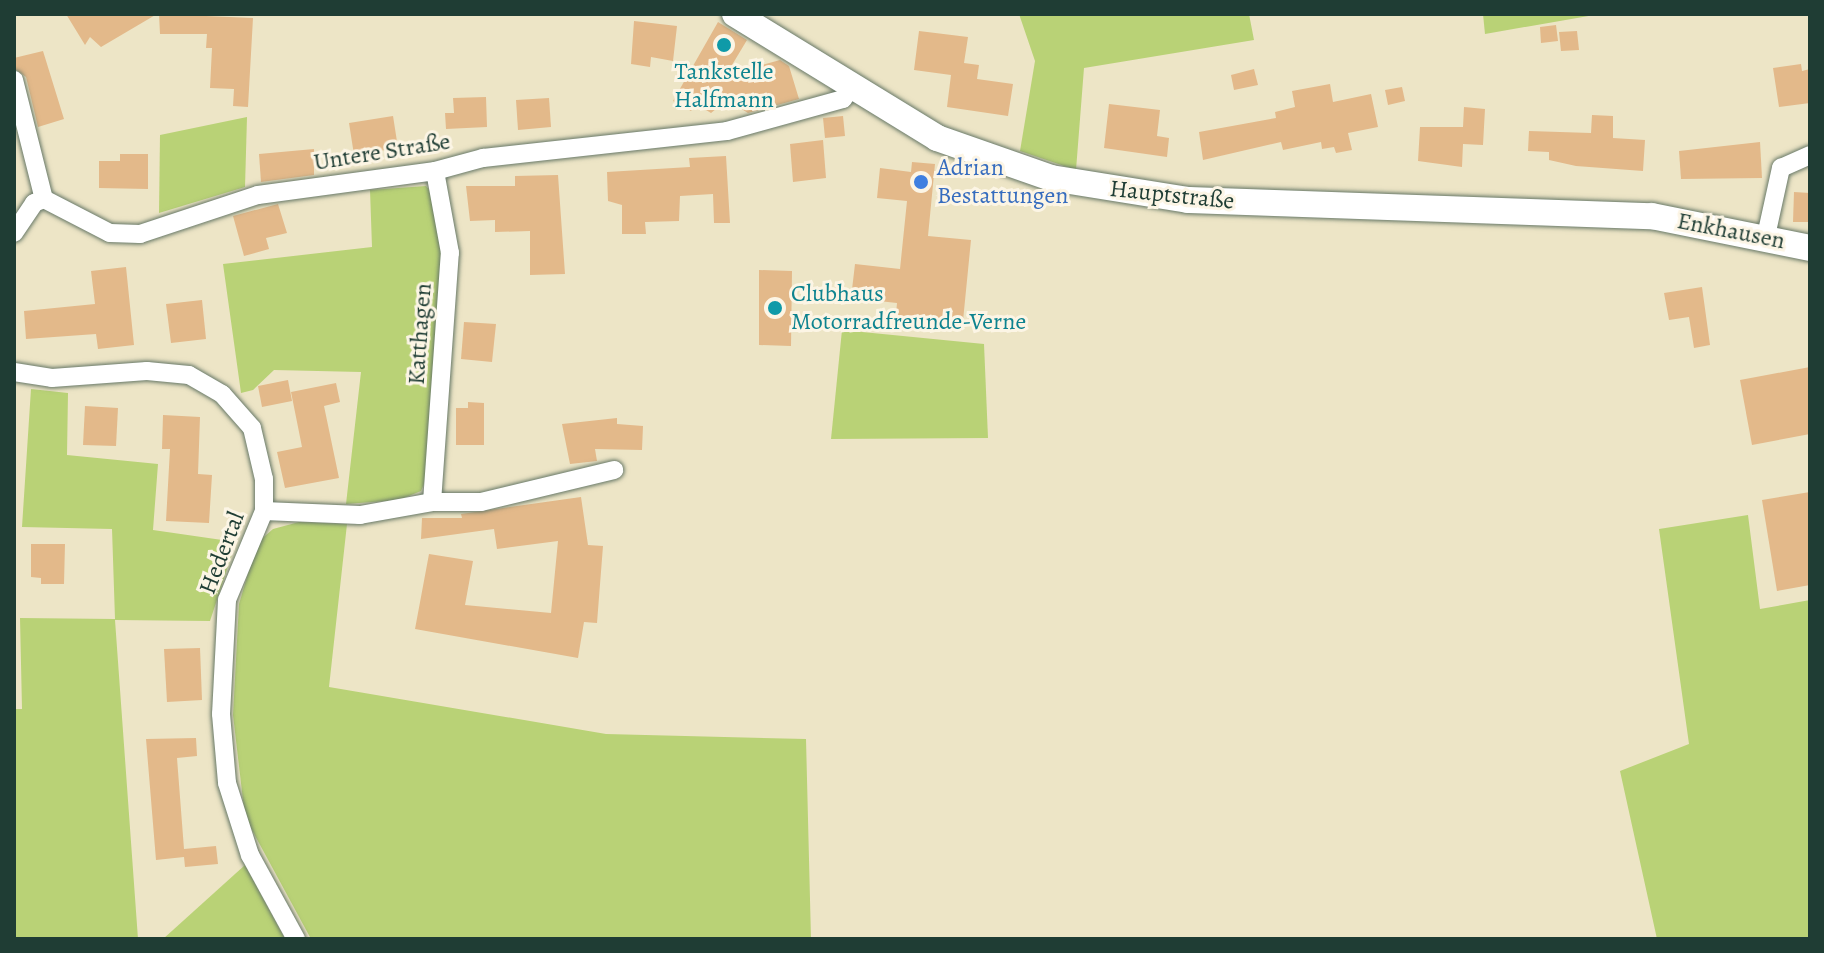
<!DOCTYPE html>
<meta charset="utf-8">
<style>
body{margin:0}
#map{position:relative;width:1824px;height:953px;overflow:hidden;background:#ede5c6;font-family:Alegreya,serif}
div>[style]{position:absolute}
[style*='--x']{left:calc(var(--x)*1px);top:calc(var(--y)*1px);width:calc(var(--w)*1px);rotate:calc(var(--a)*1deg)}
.green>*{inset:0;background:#b9d276}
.building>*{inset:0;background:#e3b98a}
.roads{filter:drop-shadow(0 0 2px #677867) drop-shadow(0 0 2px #677867)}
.street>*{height:18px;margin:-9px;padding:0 9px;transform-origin:9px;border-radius:9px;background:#fff}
.secondary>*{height:26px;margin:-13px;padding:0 13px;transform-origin:13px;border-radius:13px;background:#fff}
.dots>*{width:22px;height:22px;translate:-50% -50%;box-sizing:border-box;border:4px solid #fcf5e5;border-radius:50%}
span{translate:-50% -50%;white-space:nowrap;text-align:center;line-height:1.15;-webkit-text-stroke:6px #fcf5e5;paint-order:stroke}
.culture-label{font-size:24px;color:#0d838f}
.left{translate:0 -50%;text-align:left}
.street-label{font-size:24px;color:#1f3d34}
.shop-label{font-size:24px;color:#366cbe}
.frame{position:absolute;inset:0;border:16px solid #1f3d34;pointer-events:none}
</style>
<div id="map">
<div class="green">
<div style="clip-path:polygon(1019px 14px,1249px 14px,1254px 40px,1084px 68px,1076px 170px,1020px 151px,1035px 61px)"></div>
<div style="clip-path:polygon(1483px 14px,1600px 14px,1485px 34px)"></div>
<div style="clip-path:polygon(247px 117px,245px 187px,159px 213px,160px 135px)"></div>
<div style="clip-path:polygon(426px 186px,435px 197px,442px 261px,428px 474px,421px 491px,399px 500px,346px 504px,361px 372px,274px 370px,253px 390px,241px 393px,223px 264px,372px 247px,370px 190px)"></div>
<div style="clip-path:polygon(842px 330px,984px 344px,988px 438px,831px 439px)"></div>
<div style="clip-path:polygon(31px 389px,68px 393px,67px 455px,158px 464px,153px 530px,236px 542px,210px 621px,115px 620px,138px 939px,14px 939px,14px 709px,22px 709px,20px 618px,115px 619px,112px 529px,22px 527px)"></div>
<div style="clip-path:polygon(1748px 515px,1760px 609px,1810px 600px,1810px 939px,1657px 939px,1620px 771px,1689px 744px,1659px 529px)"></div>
<div style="clip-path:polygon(299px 522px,347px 524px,329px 687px,606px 734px,806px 739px,811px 939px,311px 939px,245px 817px,233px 715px,239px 604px,257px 543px,273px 529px)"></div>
<div style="clip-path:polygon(245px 865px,285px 939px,163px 939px)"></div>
</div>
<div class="building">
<div style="clip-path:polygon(66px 14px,157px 14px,101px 47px,90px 37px,85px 45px)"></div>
<div style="clip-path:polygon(159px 14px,253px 18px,248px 107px,233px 106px,234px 89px,210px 88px,212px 48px,206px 48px,207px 34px,160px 34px)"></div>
<div style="clip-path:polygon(634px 21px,677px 26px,673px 61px,651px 57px,650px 67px,631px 64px)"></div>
<div style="clip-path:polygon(718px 22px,747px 40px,726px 75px,780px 60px,789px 66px,799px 99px,748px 113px,727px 100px,711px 113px,696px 104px,691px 111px,673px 101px)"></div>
<div style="clip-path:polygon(1556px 25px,1558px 41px,1541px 43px,1540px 27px)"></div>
<div style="clip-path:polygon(919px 31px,968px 37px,964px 63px,979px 65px,977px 79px,1013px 84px,1008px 116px,947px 107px,951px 75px,914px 70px)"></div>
<div style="clip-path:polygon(1577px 31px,1579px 50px,1561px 51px,1559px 32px)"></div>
<div style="clip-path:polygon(43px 51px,64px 119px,38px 127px,26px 77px,14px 68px,14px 58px)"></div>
<div style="clip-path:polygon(1801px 64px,1802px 71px,1810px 69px,1810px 103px,1779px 107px,1773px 68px)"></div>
<div style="clip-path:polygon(1254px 69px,1258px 85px,1234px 90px,1231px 75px)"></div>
<div style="clip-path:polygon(1330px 84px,1333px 102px,1371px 94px,1378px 127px,1348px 133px,1352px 150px,1336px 153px,1334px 147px,1322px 149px,1321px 142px,1283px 150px,1281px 142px,1203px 160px,1199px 132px,1276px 118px,1275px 112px,1295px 107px,1292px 91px)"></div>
<div style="clip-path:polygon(1402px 87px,1405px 101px,1388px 105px,1385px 90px)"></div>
<div style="clip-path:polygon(486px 97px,487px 127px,446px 129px,445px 113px,454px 113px,453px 98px)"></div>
<div style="clip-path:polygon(549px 98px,551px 127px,518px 130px,516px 100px)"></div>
<div style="clip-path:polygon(1109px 104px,1160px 110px,1157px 136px,1169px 138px,1167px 157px,1104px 148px)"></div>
<div style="clip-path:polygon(1464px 107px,1485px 109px,1483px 145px,1463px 144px,1462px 167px,1418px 161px,1420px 127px,1463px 127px)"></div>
<div style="clip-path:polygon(1592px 115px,1613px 116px,1613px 138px,1645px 140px,1643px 171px,1576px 166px,1549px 160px,1549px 152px,1528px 151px,1529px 131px,1591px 133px)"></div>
<div style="clip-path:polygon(393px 116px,398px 148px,354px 155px,349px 123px)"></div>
<div style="clip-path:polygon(843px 116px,845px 136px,825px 138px,823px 118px)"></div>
<div style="clip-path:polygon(823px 140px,826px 178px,793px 182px,790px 144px)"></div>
<div style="clip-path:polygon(1760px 142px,1762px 178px,1681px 179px,1679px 151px)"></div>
<div style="clip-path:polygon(314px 149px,314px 175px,261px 182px,259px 154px)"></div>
<div style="clip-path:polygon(120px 154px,148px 154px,148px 189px,99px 188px,99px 161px,120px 161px)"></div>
<div style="clip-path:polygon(726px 156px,730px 223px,714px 223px,713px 194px,680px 196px,679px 221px,645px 222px,646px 234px,622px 234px,622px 205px,608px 201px,607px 172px,690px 167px,689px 158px)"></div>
<div style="clip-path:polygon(912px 162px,935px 164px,928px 236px,971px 240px,962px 331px,895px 325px,897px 303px,851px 298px,855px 264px,900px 269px,907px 201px,877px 198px,880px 168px,911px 172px)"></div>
<div style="clip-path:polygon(558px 175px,565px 274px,530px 275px,530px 231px,495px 232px,495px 220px,470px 221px,466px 186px,515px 186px,515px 176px)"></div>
<div style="clip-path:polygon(1794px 192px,1810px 193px,1810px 222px,1793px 222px)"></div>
<div style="clip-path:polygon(278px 204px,287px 233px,266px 238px,269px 249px,244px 256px,233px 216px)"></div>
<div style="clip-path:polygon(126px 267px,134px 345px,98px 349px,96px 334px,26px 339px,24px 311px,95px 304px,91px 271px)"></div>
<div style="clip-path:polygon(759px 270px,792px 271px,791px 346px,759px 345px)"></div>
<div style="clip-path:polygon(1702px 287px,1710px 345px,1694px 348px,1689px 317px,1669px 320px,1664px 293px)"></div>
<div style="clip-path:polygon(202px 300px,206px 339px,171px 343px,166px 304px)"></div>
<div style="clip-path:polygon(464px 322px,496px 324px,492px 362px,461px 359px)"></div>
<div style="clip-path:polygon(1810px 367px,1810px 434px,1752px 445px,1740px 380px)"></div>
<div style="clip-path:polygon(288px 380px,292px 401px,262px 407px,258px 386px)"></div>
<div style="clip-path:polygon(336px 383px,340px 402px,324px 406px,339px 478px,285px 488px,277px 452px,302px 447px,291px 392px)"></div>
<div style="clip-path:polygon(468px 402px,484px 403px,484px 445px,456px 445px,456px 408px,468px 408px)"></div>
<div style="clip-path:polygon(85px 406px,118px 408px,116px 446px,83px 445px)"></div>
<div style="clip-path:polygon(163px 415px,200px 417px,198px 474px,212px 475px,209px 523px,166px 521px,170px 449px,162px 449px)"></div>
<div style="clip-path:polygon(617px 418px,617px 424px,643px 426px,642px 450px,595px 449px,597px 461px,570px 464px,562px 424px)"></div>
<div style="clip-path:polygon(1810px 492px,1810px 585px,1777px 591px,1762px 500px)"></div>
<div style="clip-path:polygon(581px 497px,588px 545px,603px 546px,597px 623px,584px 622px,578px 658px,415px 629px,429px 554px,473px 561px,465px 605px,551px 613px,558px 541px,497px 549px,494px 529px,421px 539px,422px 518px,462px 518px,461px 514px)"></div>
<div style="clip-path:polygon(31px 544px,65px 544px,64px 584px,41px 584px,41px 578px,31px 577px)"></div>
<div style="clip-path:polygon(200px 648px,202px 700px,167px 702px,164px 649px)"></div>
<div style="clip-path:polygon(196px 738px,197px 756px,177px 758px,184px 849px,216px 846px,218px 864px,185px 867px,184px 857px,156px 860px,146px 739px)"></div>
</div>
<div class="roads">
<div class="street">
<div style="--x:14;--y:80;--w:123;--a:75.9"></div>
<div style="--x:44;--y:199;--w:74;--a:27.3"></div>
<div style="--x:110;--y:233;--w:30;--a:2"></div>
<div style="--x:140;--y:234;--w:124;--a:-18.3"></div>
<div style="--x:258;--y:195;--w:179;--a:-7.7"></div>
<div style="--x:435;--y:171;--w:50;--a:-15.2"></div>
<div style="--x:483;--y:158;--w:245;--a:-6.3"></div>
<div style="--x:727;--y:131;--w:120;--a:-15.4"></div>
<div style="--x:843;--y:99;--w:16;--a:-55"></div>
<div style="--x:14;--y:233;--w:36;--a:-56"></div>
<div style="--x:34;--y:203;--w:11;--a:-22"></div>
<div style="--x:1766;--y:236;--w:70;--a:-77.6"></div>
<div style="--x:1781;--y:168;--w:32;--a:-24"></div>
<div style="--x:14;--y:372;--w:38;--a:9"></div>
<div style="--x:52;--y:378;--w:95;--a:-4.2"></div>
<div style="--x:147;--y:371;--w:42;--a:5.4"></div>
<div style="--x:189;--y:375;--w:38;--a:30"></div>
<div style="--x:222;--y:394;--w:45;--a:48.6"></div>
<div style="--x:252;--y:428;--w:52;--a:76.8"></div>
<div style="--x:264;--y:479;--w:32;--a:90"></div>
<div style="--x:264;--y:511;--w:96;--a:112.6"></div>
<div style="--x:227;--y:600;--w:114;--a:93"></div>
<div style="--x:221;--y:714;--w:69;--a:85"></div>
<div style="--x:227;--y:783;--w:76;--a:72.3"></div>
<div style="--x:250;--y:855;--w:96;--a:61.3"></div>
<div style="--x:432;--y:502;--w:49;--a:0"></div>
<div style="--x:481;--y:502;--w:137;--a:-13.5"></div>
<div style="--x:264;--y:511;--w:96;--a:2.4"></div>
<div style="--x:360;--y:515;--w:73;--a:-10.2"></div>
<div style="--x:432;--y:502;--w:250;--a:-85.9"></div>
<div style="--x:450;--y:253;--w:83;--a:-100.4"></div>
</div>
<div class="secondary">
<div style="--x:735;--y:14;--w:237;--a:31.5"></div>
<div style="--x:937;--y:138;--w:121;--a:19.3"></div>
<div style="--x:1051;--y:178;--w:139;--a:9.1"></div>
<div style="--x:1188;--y:200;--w:464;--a:2"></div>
<div style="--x:1652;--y:216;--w:161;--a:11.4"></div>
</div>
</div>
<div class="dots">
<div style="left:724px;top:45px;background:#0f9aa8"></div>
<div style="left:921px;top:182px;background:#3f7fe0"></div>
<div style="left:775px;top:308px;background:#0f9aa8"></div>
</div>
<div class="culture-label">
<span style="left:724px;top:86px">Tankstelle<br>Halfmann</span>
<span class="left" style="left:791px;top:308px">Clubhaus<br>Motorradfreunde-Verne</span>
</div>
<div class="street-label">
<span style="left:382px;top:152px;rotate:-9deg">Untere Straße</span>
<span style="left:1172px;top:195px;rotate:6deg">Hauptstraße</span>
<span style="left:1731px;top:231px;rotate:11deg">Enkhausen</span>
<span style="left:420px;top:334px;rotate:-86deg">Katthagen</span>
<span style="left:222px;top:553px;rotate:-69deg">Hedertal</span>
</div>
<div class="shop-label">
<span class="left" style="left:937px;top:182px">Adrian<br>Bestattungen</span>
</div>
<div class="frame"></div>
</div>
